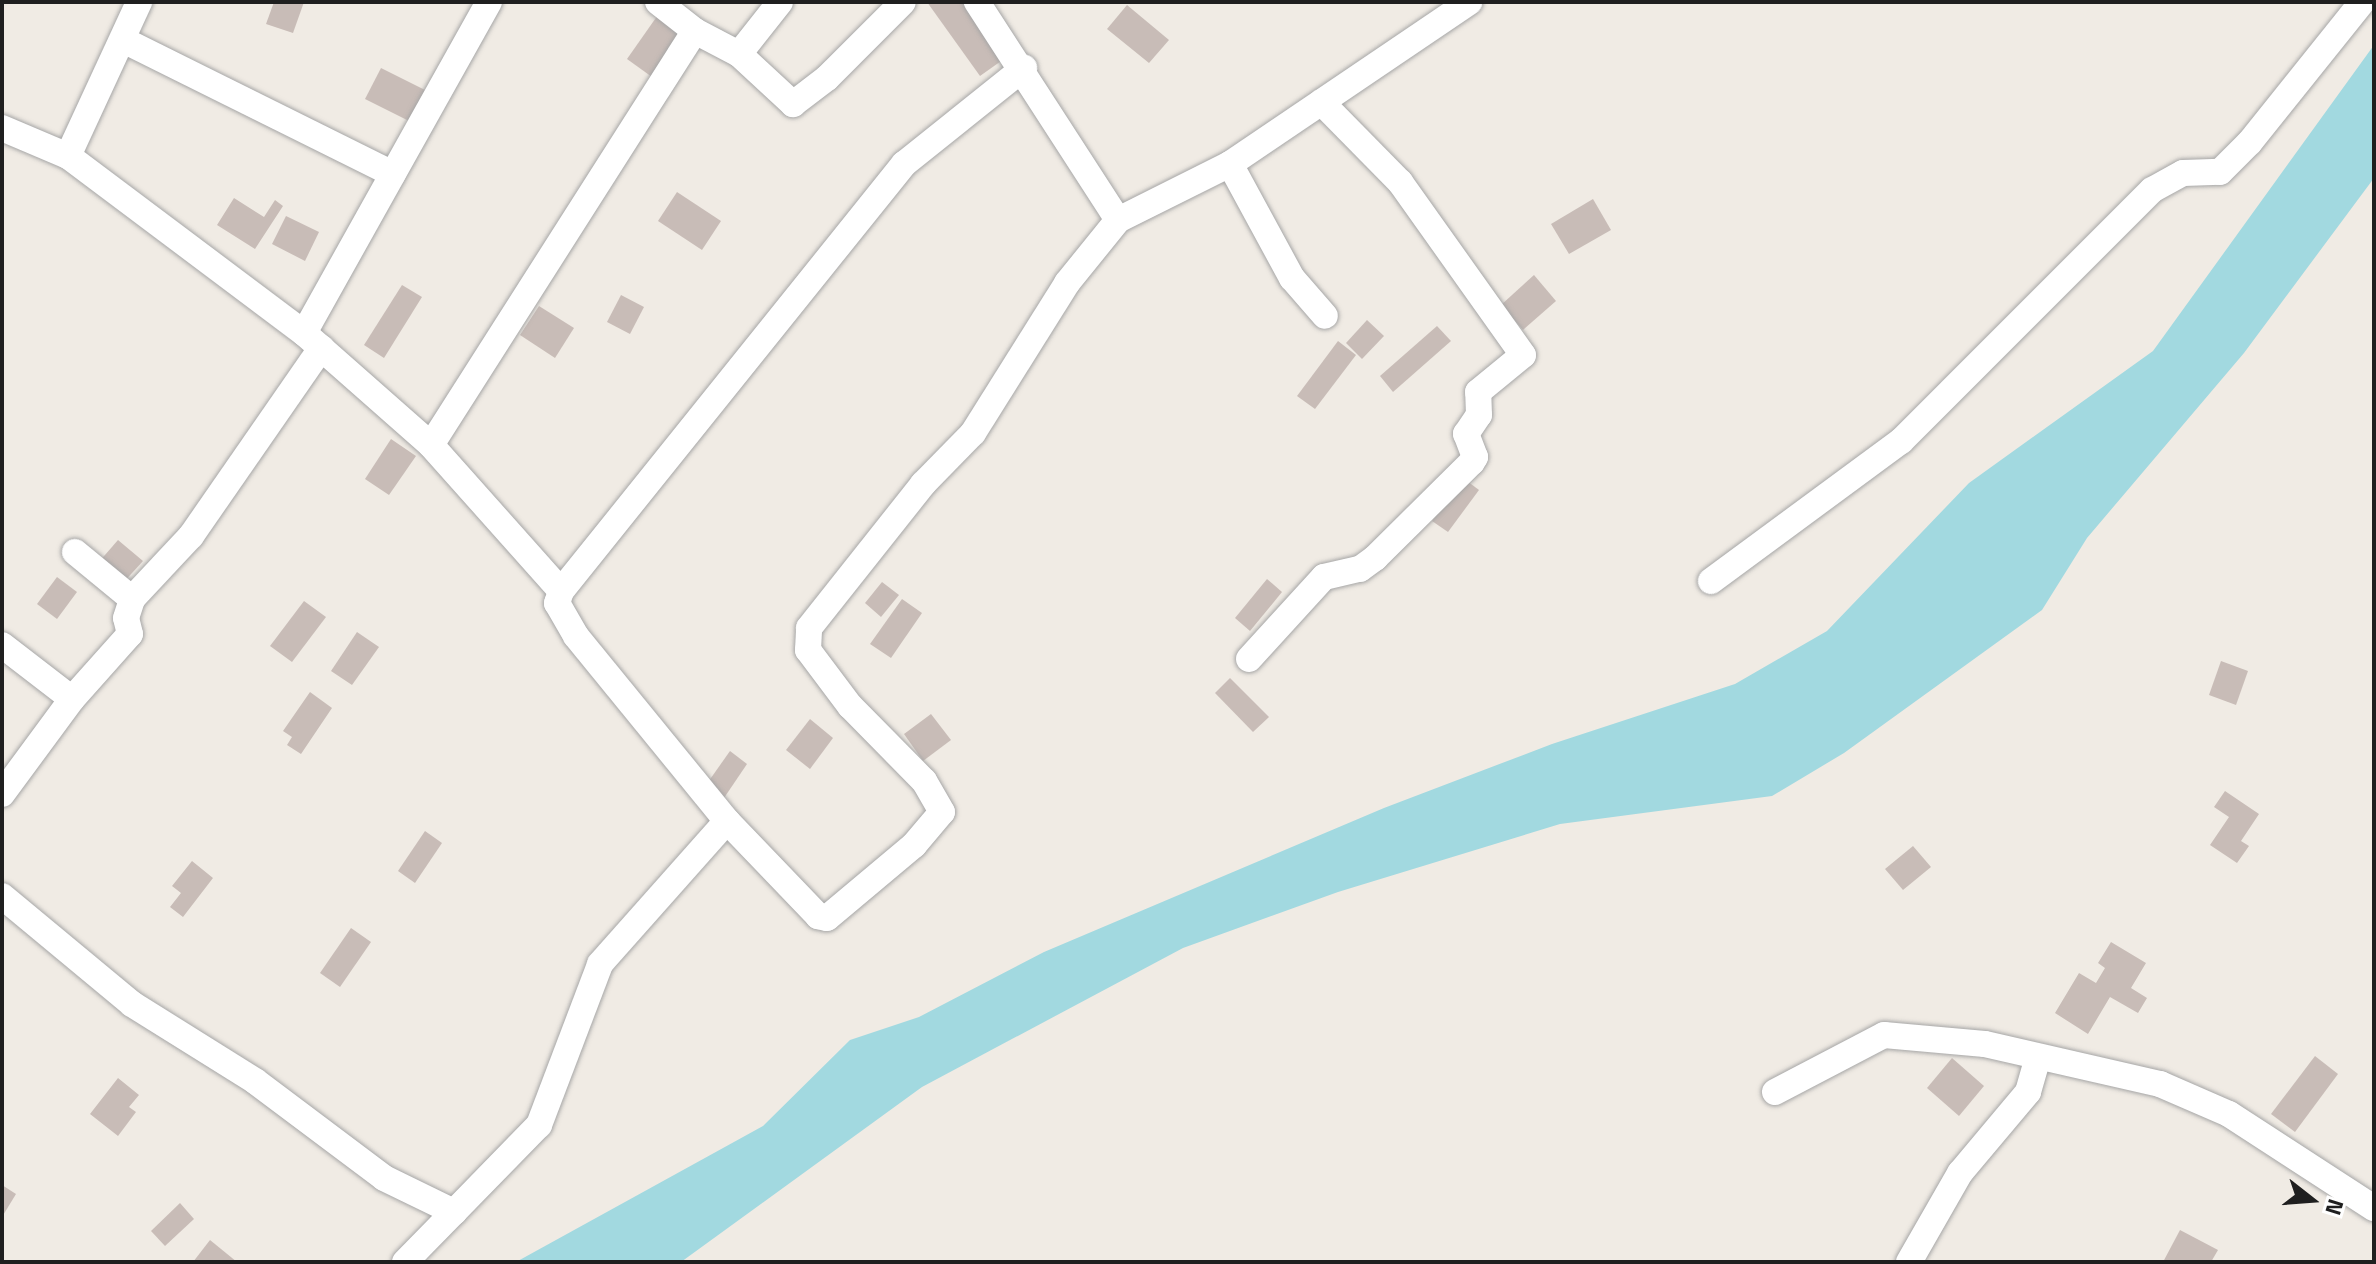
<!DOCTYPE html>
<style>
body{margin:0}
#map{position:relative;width:2376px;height:1264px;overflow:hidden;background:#f0ebe4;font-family:"Titillium Web",sans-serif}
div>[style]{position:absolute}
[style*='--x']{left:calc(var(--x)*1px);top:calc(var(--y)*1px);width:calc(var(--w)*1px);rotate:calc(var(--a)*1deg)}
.water>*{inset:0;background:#a2d9e0}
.building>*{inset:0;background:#c8bcb7}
.roads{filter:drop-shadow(0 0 2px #a6a6a6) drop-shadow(0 0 2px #a6a6a6)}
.minor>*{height:26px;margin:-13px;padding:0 13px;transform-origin:13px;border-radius:13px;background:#fff}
span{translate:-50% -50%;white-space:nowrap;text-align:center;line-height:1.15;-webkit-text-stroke:8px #fff;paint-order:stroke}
.frame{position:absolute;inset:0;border:4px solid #1f1f1f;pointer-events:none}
.north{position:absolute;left:2272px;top:1160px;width:80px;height:80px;-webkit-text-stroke:6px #fff;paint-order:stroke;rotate:107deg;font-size:22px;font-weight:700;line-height:32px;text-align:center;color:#1f1f1f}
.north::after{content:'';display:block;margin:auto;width:28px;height:36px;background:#1f1f1f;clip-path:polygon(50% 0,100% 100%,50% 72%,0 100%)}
</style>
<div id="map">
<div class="water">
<div style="clip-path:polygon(2374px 45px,2374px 178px,2244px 353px,2087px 538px,2042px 610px,1844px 753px,1772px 796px,1560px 824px,1338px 892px,1183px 948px,922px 1087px,681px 1262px,516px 1262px,763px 1126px,850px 1040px,919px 1017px,1044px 952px,1384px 808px,1552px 744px,1735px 684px,1827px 631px,1969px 483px,2153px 351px)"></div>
</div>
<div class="building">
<div style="clip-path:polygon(274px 2px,304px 2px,293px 33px,266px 24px)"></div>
<div style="clip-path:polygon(667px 2px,694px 16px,652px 77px,627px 59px)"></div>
<div style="clip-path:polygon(927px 2px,973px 2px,1011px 54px,980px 76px)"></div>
<div style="clip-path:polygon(1127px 5px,1169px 40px,1149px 63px,1107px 29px)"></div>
<div style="clip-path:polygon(381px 68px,429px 92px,413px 123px,365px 99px)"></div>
<div style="clip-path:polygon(677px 192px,721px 221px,702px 250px,658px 221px)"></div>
<div style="clip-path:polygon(234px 198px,264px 217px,275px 200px,283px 206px,255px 249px,217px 225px)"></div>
<div style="clip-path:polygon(1593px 199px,1611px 230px,1569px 254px,1551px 224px)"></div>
<div style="clip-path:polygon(286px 216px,319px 232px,305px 261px,272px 244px)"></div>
<div style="clip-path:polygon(1534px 275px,1556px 301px,1523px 330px,1501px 305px)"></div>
<div style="clip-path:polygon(402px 285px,422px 297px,384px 358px,364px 345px)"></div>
<div style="clip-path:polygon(621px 295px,644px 307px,630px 334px,607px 322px)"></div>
<div style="clip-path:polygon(539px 306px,574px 328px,555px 358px,520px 335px)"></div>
<div style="clip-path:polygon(1367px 320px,1384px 336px,1362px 359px,1346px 343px)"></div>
<div style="clip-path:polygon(1437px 326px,1451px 341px,1393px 392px,1380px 376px)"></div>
<div style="clip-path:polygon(1338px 341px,1356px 355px,1315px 409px,1297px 396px)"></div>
<div style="clip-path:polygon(391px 439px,416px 456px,389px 495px,365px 479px)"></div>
<div style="clip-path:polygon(1463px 478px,1479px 490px,1448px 532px,1432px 521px)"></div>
<div style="clip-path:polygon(118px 540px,143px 561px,122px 584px,98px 563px)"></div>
<div style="clip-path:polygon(57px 577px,77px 592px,57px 619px,37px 604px)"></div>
<div style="clip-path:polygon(1267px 579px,1282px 592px,1250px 631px,1235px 618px)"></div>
<div style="clip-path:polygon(882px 582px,899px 595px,881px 617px,865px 603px)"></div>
<div style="clip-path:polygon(902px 599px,922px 613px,891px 658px,870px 644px)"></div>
<div style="clip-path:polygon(304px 601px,326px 617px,292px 662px,270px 646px)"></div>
<div style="clip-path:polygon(357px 632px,379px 647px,352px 685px,331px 671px)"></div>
<div style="clip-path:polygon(2221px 661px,2248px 671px,2236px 705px,2209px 695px)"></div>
<div style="clip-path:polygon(1230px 678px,1269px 717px,1253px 732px,1215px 693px)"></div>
<div style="clip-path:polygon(310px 692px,332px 708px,301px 754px,287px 745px,292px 737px,283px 731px)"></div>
<div style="clip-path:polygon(931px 714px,951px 740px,923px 761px,904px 734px)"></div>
<div style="clip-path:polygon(810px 719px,833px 738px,810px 769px,786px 750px)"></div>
<div style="clip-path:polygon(730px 751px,747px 764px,724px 798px,706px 785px)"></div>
<div style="clip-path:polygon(2225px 791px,2259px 814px,2241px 841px,2249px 846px,2237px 863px,2210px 845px,2229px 817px,2214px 807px)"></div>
<div style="clip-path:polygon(425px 831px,442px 843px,415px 883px,398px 871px)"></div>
<div style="clip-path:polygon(1913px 846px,1931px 867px,1903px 890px,1885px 869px)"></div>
<div style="clip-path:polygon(192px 861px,213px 878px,183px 917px,170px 907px,181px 893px,172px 886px)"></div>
<div style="clip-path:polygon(351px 928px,371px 942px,340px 987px,320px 973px)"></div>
<div style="clip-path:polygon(2111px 942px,2146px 963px,2131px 988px,2147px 998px,2138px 1013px,2110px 997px,2088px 1034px,2055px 1013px,2079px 973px,2096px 983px,2105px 968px,2098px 963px)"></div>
<div style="clip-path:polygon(2315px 1056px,2338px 1074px,2295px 1132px,2271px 1114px)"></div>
<div style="clip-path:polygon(1952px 1058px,1984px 1086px,1959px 1116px,1927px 1088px)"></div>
<div style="clip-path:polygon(118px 1078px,139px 1095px,129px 1107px,136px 1112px,118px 1136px,90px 1114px)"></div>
<div style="clip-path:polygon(2px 1185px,16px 1194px,2px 1217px)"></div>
<div style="clip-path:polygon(180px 1203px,194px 1219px,165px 1246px,151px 1231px)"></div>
<div style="clip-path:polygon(2180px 1230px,2218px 1250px,2211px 1262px,2163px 1262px)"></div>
<div style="clip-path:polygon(210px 1240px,237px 1262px,193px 1262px)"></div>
</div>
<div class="roads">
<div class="minor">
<div style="--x:658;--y:2;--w:47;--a:38.1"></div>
<div style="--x:695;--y:31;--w:50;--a:27.6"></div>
<div style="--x:739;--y:54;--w:74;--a:42.8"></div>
<div style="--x:793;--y:104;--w:43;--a:-37.4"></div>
<div style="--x:827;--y:78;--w:107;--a:-45"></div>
<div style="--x:123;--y:40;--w:301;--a:26.4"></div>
<div style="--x:739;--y:54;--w:66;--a:-51.7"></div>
<div style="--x:2;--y:128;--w:72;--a:23"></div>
<div style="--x:68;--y:156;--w:295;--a:36.9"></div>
<div style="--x:304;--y:333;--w:169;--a:41.4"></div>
<div style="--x:431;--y:445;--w:195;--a:48.3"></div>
<div style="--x:561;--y:591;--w:13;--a:108"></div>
<div style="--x:557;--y:603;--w:38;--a:60"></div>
<div style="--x:576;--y:636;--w:239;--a:50.8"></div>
<div style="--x:727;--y:821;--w:132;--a:46.2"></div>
<div style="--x:818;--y:916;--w:9;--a:13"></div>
<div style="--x:827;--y:918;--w:114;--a:-40"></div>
<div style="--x:914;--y:845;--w:43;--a:-49.7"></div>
<div style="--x:942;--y:812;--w:36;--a:-120"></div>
<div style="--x:924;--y:781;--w:105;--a:-134.6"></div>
<div style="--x:850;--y:706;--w:70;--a:-126.9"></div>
<div style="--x:808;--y:650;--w:22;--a:-87"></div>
<div style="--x:809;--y:628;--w:184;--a:-51.6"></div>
<div style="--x:923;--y:484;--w:71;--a:-45.6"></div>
<div style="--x:973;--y:433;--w:177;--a:-57.9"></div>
<div style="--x:1067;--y:283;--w:81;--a:-51"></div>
<div style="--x:1118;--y:220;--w:260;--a:-122.9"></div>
<div style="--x:68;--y:156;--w:170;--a:-65.2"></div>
<div style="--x:1230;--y:164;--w:130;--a:61.5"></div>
<div style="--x:1292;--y:278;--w:50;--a:49"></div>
<div style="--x:1118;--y:220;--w:125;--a:-26.6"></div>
<div style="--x:1230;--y:164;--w:289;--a:-34.1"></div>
<div style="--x:304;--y:333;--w:379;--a:-60.8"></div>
<div style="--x:431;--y:445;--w:491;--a:-57.5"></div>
<div style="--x:75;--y:552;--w:74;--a:39.5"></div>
<div style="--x:1711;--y:581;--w:236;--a:-36.4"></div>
<div style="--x:1901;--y:441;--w:355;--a:-45"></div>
<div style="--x:2152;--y:190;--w:35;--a:-29"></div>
<div style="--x:2183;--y:173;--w:37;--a:-2"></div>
<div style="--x:2220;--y:172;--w:42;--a:-45"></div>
<div style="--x:2250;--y:142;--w:179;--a:-51.3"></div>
<div style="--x:561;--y:591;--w:548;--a:-51.23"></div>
<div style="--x:904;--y:164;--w:154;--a:-38.7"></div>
<div style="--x:2;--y:645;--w:88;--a:37.6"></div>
<div style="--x:1249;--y:659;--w:111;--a:-47.6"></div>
<div style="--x:1324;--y:577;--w:37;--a:-13"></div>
<div style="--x:1360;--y:569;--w:19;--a:-36"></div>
<div style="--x:1375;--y:558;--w:136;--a:-44.7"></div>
<div style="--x:1472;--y:462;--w:6;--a:-59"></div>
<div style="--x:1475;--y:457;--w:25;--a:-111"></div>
<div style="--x:1466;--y:434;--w:23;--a:-56"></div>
<div style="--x:1479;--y:415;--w:23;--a:-92"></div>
<div style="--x:1478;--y:392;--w:58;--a:-39.4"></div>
<div style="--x:1523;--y:355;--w:212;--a:-125.4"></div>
<div style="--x:1400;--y:182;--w:112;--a:-134.6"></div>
<div style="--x:2;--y:794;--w:118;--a:-53.6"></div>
<div style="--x:72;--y:699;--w:87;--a:-48.3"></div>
<div style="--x:130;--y:634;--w:16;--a:-104"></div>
<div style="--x:126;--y:618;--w:20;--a:-72"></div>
<div style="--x:132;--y:599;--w:86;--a:-46.9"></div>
<div style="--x:191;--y:536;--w:229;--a:-55.3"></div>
<div style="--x:2;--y:896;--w:169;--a:39.7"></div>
<div style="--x:132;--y:1004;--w:145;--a:32"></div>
<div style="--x:255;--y:1081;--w:161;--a:36.9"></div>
<div style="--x:384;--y:1178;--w:78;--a:25.9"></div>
<div style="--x:454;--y:1212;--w:122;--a:-45.7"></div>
<div style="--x:539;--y:1125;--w:172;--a:-69.2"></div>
<div style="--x:600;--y:964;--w:191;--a:-48.4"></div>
<div style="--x:1775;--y:1092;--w:123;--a:-27.6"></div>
<div style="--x:1884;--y:1035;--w:101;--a:5.1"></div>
<div style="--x:1985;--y:1044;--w:180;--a:12.9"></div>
<div style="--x:2160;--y:1084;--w:75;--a:23.5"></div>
<div style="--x:2229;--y:1114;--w:173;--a:33"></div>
<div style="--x:405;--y:1262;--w:70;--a:-45.6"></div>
<div style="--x:1909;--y:1262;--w:103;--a:-60.2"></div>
<div style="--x:1960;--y:1173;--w:106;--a:-50"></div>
<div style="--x:2028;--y:1092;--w:36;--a:-74"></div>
</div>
</div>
<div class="frame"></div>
<div class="north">N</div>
</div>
